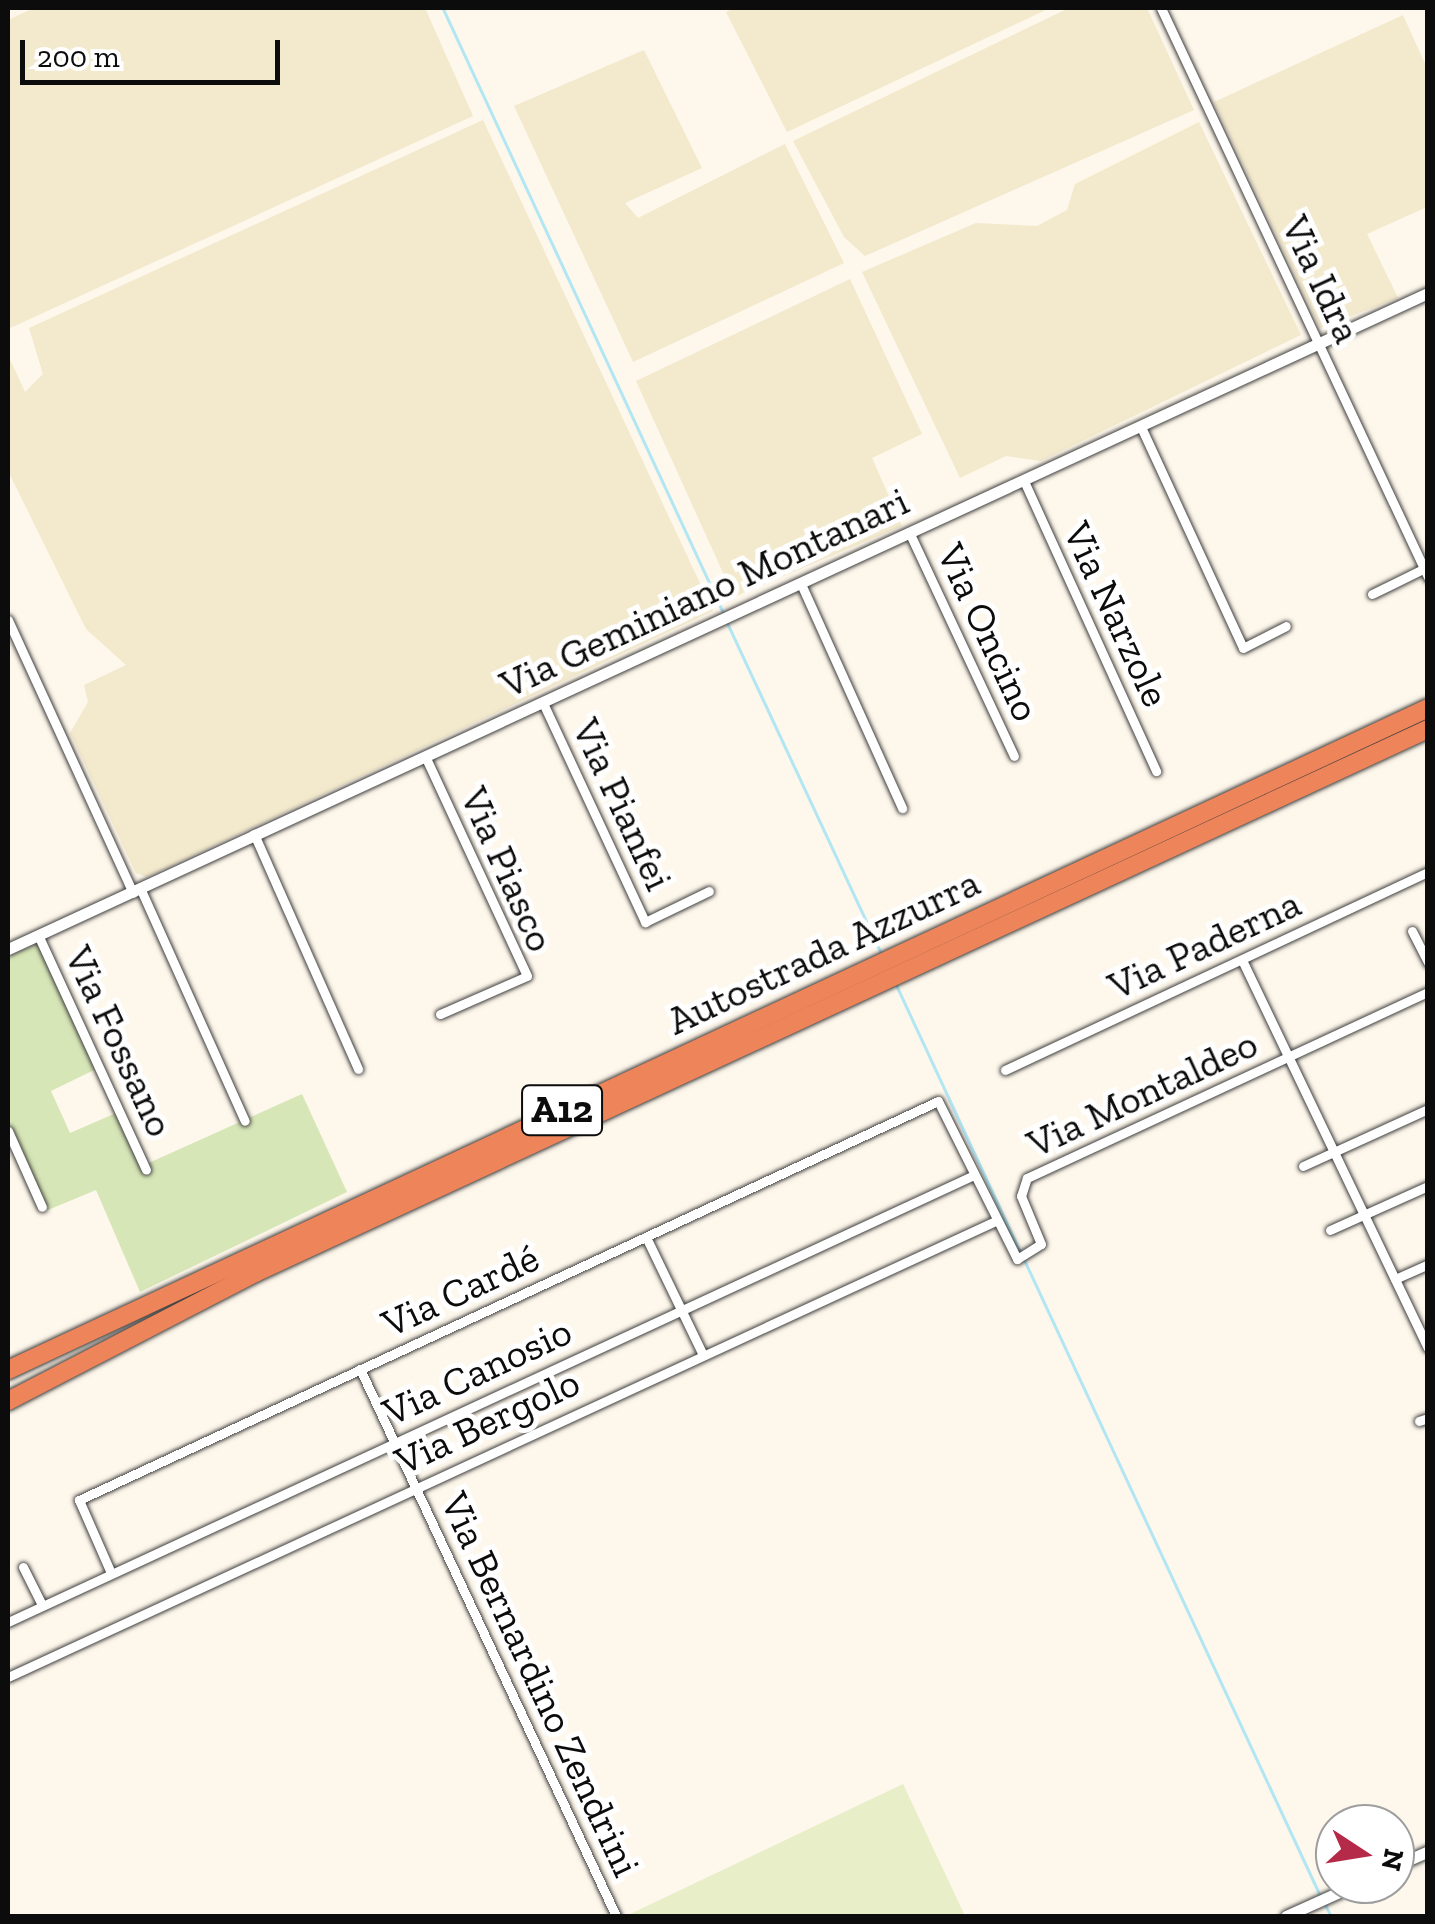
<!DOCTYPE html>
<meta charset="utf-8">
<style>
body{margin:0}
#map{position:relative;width:1435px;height:1924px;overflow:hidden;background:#fef7eb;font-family:"Zilla Slab",serif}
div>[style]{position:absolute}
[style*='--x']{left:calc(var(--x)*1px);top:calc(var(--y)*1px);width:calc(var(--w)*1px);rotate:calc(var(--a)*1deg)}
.farmland>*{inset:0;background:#f3e9cd}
.green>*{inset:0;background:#d7e6b7}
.pitch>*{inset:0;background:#e7eec8}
.stream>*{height:2.5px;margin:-1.25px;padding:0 1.25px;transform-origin:1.25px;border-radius:1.25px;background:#b2e6f3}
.roads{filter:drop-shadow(0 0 2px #3f3f3f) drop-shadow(0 0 2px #3f3f3f)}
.minor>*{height:9px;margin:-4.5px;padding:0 4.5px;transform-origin:4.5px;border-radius:4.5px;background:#fff}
.tertiary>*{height:11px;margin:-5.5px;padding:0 5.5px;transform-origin:5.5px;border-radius:5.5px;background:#fff}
.motorway>*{height:18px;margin:-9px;padding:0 9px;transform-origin:9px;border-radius:9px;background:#ee8459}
span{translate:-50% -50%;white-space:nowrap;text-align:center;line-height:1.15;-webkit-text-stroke:10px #fff;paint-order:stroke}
.shield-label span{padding:2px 8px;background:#fff;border:2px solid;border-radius:8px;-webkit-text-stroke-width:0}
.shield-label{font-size:38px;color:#0c0c0c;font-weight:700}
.street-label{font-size:40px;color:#0c0c0c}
.frame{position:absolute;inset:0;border:10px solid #0c0c0c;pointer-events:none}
.north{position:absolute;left:1315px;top:1804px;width:100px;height:100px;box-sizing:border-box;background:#fff;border:2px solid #9e9e9e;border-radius:50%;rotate:102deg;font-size:28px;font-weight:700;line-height:40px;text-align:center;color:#0c0c0c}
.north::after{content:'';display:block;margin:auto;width:35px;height:45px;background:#b52a48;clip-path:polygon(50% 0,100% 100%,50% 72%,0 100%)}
.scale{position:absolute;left:20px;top:40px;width:260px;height:45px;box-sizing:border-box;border:5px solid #0c0c0c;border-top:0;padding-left:12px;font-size:30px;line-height:35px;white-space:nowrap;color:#0c0c0c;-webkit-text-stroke:8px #fff;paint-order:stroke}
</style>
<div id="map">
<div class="farmland">
<div style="clip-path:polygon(34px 8px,425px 8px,473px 116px,8px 329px,8px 20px)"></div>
<div style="clip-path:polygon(735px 8px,1050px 8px,787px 132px,726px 12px)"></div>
<div style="clip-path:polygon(1069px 8px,1147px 8px,1194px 110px,865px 256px,844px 237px,793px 141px)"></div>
<div style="clip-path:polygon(1403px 15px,1427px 68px,1427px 207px,1367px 234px,1398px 298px,1320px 328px,1214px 102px)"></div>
<div style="clip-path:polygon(644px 50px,702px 168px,625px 203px,638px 218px,785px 144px,844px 263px,633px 362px,514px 106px)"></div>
<div style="clip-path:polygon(483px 120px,713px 611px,147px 877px,136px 873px,70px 733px,88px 702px,84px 685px,126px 665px,86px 629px,8px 471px,8px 355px,25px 392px,43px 374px,29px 328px)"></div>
<div style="clip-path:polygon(1199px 122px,1301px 335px,1041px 461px,1006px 456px,960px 478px,862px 272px,976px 223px,1037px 226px,1067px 210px,1075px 184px)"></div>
<div style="clip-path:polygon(850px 279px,922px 434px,872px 458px,902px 526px,734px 597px,636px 381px)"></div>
</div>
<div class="green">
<div style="clip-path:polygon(38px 943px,96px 1069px,51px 1091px,70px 1133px,116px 1113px,142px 1166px,302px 1094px,347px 1192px,140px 1292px,96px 1190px,48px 1210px,8px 1123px,8px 957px)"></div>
</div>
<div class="pitch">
<div style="clip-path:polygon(903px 1784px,965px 1916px,626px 1916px)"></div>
</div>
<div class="stream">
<div style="--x:443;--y:8;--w:668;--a:65.12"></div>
<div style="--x:727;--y:622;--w:366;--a:65"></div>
<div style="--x:896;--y:984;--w:297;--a:65.1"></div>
<div style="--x:1025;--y:1261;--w:702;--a:65.04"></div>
<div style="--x:1325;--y:1904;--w:13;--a:63"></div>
</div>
<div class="roads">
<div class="minor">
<div style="--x:1161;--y:8;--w:629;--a:64.86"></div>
<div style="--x:1141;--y:427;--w:243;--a:65.2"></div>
<div style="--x:1243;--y:648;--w:48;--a:-27.1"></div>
<div style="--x:1024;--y:481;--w:319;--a:65.5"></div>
<div style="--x:910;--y:534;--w:245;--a:64.9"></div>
<div style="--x:801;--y:584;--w:246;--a:65.7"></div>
<div style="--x:1372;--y:594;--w:59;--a:-26.1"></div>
<div style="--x:8;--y:620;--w:300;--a:65.4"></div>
<div style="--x:543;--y:703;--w:242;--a:65"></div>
<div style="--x:645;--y:922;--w:71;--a:-25.8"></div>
<div style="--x:425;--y:756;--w:242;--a:65.1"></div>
<div style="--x:527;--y:976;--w:95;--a:156.4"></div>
<div style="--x:254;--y:834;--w:257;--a:66.1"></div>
<div style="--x:141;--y:890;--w:253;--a:65.8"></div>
<div style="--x:1412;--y:931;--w:36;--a:63"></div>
<div style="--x:39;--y:937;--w:256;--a:65.3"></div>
<div style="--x:1242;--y:960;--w:430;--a:64.4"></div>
<div style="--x:1005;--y:1070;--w:467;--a:-25.1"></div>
<div style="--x:8;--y:1131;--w:83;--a:65.9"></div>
<div style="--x:1303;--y:1166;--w:137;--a:-24.5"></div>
<div style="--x:1330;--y:1230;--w:107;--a:-24.2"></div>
<div style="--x:646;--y:1237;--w:131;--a:64.2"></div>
<div style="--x:1395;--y:1279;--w:36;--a:-24"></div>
<div style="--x:360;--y:1369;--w:604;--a:64.92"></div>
<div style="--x:1419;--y:1421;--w:9;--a:-18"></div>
<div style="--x:23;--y:1567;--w:42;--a:63.4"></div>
<div style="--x:111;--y:1573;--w:80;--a:-113.7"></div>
<div style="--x:79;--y:1500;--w:947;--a:-24.91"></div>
<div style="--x:938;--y:1101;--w:177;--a:63.4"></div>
<div style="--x:1017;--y:1259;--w:28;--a:-32"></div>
<div style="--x:1041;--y:1244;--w:52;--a:-112.6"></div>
<div style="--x:1021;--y:1196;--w:19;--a:-72"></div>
<div style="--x:1027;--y:1178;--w:442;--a:-24.9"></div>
<div style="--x:8;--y:1622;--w:1062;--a:-24.83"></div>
<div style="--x:8;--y:1677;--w:1085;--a:-24.79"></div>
</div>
<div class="tertiary">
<div style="--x:8;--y:949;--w:1564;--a:-24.8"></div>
<div style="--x:1395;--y:1866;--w:36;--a:-24"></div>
<div style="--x:1286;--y:1916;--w:78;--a:-24.3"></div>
</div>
<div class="motorway">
<div style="--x:8;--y:1370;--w:1567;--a:-24.99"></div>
<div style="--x:8;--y:1401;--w:280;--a:-27.4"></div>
<div style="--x:257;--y:1272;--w:1291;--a:-24.88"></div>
</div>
</div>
<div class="shield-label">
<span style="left:562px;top:1110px">A12</span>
</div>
<div class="street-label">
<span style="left:1322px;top:279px;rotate:65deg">Via Idra</span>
<span style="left:704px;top:592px;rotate:-25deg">Via Geminiano Montanari</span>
<span style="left:1117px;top:614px;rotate:65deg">Via Narzole</span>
<span style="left:989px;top:632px;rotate:65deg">Via Oncino</span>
<span style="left:623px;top:804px;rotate:65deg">Via Pianfei</span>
<span style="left:508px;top:869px;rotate:66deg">Via Piasco</span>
<span style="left:1204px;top:944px;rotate:-25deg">Via Paderna</span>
<span style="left:823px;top:951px;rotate:-25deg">Autostrada Azzurra</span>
<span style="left:120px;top:1041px;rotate:65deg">Via Fossano</span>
<span style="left:1142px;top:1093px;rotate:-25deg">Via Montaldeo</span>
<span style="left:460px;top:1290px;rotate:-25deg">Via Cardé</span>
<span style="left:477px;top:1371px;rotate:-25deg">Via Canosio</span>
<span style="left:487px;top:1421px;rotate:-25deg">Via Bergolo</span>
<span style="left:541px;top:1684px;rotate:65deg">Via Bernardino Zendrini</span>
</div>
<div class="frame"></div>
<div class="north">N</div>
<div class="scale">200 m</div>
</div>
